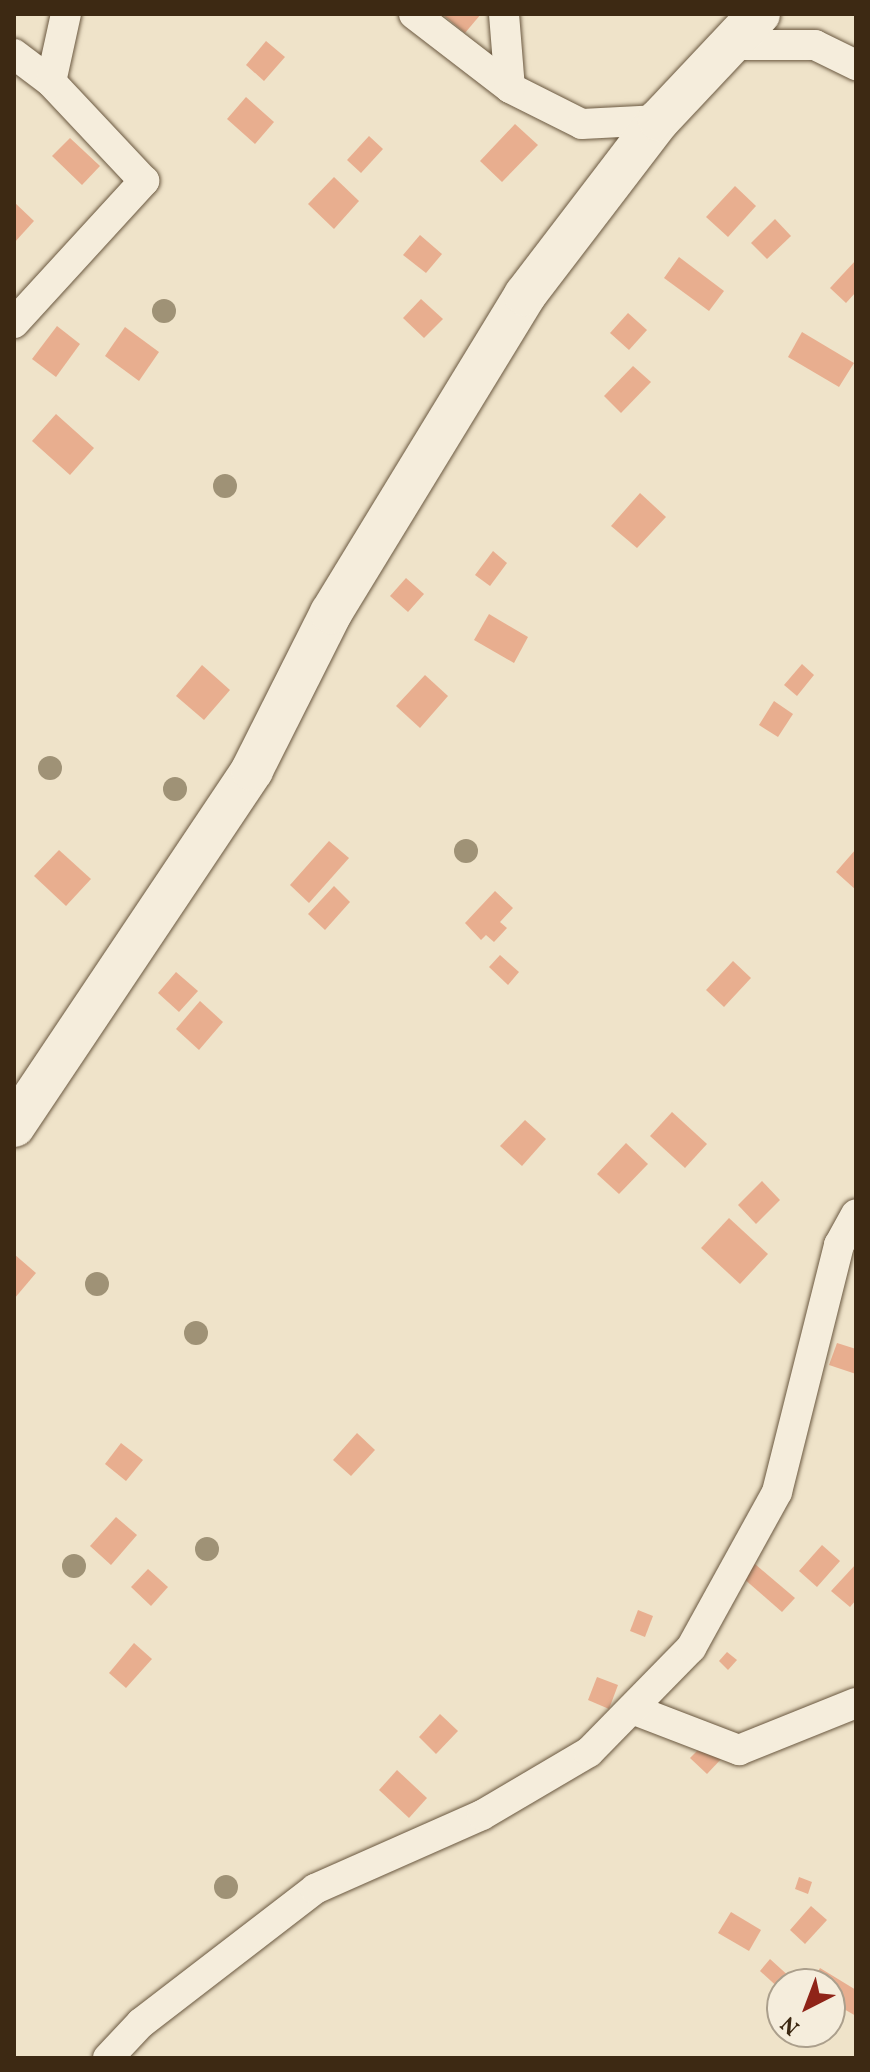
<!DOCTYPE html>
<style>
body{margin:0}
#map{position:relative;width:870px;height:2072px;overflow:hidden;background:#efe3c9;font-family:Vollkorn,serif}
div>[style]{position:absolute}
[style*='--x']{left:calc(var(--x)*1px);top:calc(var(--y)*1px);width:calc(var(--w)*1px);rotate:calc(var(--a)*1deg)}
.building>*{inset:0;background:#e8ae8f}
.roads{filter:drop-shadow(0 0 2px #6a5840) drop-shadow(0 0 2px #6a5840)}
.street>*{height:30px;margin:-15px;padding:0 15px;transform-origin:15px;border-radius:15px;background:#f5eddc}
.secondary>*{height:42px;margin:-21px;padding:0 21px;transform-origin:21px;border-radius:21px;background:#f5eddc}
.trees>*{width:24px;height:24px;margin:-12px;border-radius:50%;background:#9f9276}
span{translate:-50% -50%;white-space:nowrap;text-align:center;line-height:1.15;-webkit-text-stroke:8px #f5eddc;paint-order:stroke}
.frame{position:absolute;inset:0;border:16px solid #3d2913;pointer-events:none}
.north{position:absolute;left:766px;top:1968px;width:80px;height:80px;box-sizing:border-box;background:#f5eddc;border:2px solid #ab9f8c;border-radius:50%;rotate:222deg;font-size:22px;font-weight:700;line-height:32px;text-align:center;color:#3d2913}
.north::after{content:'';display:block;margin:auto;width:28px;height:36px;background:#8f2418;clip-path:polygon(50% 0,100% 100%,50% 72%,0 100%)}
</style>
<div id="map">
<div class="building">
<div style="clip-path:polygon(442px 14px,481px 14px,465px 33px)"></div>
<div style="clip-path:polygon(266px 41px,285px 57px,264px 81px,246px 65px)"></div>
<div style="clip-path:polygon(246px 97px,274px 122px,255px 144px,227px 119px)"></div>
<div style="clip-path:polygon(515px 124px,538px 145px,502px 182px,480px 161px)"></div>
<div style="clip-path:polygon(369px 136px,383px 149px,361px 173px,347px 160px)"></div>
<div style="clip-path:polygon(70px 138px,100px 166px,82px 185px,52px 156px)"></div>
<div style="clip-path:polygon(334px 177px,359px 201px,334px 229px,308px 204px)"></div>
<div style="clip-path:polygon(735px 186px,756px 206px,728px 237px,706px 217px)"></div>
<div style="clip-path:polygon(14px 202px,34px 221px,14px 243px)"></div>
<div style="clip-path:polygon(775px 219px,791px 236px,767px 259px,751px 243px)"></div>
<div style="clip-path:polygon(420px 235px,442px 254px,426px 273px,403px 255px)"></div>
<div style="clip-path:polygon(679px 257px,724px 291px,709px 311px,664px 278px)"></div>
<div style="clip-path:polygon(856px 260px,856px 292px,846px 303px,830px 288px)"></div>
<div style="clip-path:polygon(421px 299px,443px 319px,424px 338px,403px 318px)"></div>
<div style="clip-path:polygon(628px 313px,647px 330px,629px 350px,610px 333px)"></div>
<div style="clip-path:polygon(57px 326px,80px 344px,56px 377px,32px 359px)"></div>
<div style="clip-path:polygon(125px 327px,159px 352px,139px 381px,105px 356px)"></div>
<div style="clip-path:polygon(802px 332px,854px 363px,839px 387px,788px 357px)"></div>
<div style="clip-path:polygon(633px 366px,651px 382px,621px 413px,604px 396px)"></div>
<div style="clip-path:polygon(56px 414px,94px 448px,70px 475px,32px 441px)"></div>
<div style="clip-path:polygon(640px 493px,666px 517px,637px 548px,611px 526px)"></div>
<div style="clip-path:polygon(493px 551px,507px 563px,490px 586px,475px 575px)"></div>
<div style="clip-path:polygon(406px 578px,424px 594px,408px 612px,390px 596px)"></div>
<div style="clip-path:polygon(489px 614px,528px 637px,514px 663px,474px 640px)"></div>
<div style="clip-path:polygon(802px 664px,814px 675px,797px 696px,784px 685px)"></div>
<div style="clip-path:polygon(202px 665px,230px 690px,204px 720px,176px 696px)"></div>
<div style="clip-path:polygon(425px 675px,448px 696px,420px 728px,396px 706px)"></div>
<div style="clip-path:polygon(774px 701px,793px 714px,778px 737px,759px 725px)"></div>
<div style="clip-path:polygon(329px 841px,349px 858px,309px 903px,290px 885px)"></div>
<div style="clip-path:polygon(856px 849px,856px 890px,836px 872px)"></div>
<div style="clip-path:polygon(59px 850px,91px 879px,66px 906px,34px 876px)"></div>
<div style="clip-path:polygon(334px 886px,350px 902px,325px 930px,308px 914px)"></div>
<div style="clip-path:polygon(495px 891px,513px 908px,500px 922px,507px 928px,494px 942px,486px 935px,481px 940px,465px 923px)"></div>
<div style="clip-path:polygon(500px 955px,519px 972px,508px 985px,489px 967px)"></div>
<div style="clip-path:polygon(733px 961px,751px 978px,724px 1007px,706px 990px)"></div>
<div style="clip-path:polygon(176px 972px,198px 991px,179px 1012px,158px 993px)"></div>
<div style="clip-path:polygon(200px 1001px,223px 1022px,199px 1050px,176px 1029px)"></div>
<div style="clip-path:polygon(672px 1112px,707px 1144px,685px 1168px,650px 1136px)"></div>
<div style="clip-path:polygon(525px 1120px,546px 1139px,522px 1166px,500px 1146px)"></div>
<div style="clip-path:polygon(626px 1143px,648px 1164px,619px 1194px,597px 1174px)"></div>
<div style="clip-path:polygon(762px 1181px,780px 1200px,756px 1224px,738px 1205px)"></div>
<div style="clip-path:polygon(729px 1218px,768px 1254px,740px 1284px,701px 1248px)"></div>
<div style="clip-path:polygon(14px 1254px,36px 1273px,14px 1299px)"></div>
<div style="clip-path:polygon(837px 1343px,856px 1349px,856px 1374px,829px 1365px)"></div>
<div style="clip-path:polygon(357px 1433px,375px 1450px,351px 1476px,333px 1460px)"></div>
<div style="clip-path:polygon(121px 1443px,143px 1460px,126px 1481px,105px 1464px)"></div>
<div style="clip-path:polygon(116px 1517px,137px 1535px,111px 1565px,90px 1546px)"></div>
<div style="clip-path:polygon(822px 1545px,840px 1561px,817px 1587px,799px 1571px)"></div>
<div style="clip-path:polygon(755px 1564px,795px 1598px,782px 1612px,743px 1578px)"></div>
<div style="clip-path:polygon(856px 1564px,856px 1600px,850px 1607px,831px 1591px)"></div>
<div style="clip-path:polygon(148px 1569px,168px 1587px,151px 1606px,131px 1587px)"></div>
<div style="clip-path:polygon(638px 1610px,653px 1616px,645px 1637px,630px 1631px)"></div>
<div style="clip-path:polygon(134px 1643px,152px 1659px,126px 1688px,109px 1673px)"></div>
<div style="clip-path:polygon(727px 1652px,737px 1660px,728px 1670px,719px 1661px)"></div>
<div style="clip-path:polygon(597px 1677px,618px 1685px,609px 1709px,588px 1700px)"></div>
<div style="clip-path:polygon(440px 1714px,458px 1731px,436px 1754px,419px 1737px)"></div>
<div style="clip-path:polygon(706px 1742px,723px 1757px,707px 1774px,690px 1758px)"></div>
<div style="clip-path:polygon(397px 1770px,427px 1798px,409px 1818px,379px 1790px)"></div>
<div style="clip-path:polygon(799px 1877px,812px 1882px,808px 1894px,795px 1889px)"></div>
<div style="clip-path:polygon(811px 1906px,827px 1920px,805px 1944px,790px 1930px)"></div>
<div style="clip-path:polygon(731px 1912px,761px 1930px,749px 1951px,718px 1933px)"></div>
<div style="clip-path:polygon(770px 1959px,792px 1979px,782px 1984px,782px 1991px,760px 1971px)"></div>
<div style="clip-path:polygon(820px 1968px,856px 1990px,856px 2016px,830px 2001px,830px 1984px,811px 1984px)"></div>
</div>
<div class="roads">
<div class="street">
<div style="--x:414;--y:14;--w:121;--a:37.6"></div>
<div style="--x:510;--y:88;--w:80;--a:26.6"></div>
<div style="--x:582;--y:124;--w:77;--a:-3"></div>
<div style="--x:504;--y:14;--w:74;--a:85.4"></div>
<div style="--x:729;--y:45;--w:86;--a:0"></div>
<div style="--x:815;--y:45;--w:46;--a:26"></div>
<div style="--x:14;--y:54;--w:46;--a:37.1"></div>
<div style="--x:14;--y:323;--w:193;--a:-47.5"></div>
<div style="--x:144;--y:181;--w:136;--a:-133.2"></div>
<div style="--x:51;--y:82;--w:70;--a:-77.6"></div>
<div style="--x:632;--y:1709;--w:115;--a:21"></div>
<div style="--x:739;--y:1750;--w:126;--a:-21.9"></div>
<div style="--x:108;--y:2058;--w:48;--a:-46.7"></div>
<div style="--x:141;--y:2023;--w:220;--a:-37.6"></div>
<div style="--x:315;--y:1889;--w:183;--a:-23.9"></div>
<div style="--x:482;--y:1815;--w:124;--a:-30.5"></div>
<div style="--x:589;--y:1752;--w:146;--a:-45.6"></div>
<div style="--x:691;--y:1648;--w:178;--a:-61.1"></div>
<div style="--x:777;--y:1492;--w:255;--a:-75.9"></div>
<div style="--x:839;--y:1245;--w:35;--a:-61"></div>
</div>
<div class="secondary">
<div style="--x:14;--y:1126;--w:428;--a:-56.2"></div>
<div style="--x:252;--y:770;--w:176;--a:-63.3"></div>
<div style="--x:331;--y:613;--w:373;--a:-58.6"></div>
<div style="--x:525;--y:295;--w:220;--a:-52.6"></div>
<div style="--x:659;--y:120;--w:146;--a:-46.7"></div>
</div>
</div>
<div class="trees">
<div style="left:164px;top:311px"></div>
<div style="left:225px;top:486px"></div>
<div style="left:50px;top:768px"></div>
<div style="left:175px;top:789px"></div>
<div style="left:466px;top:851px"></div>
<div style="left:97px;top:1284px"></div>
<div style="left:196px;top:1333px"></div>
<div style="left:207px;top:1549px"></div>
<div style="left:74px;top:1566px"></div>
<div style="left:226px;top:1887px"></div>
</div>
<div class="frame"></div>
<div class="north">N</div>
</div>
